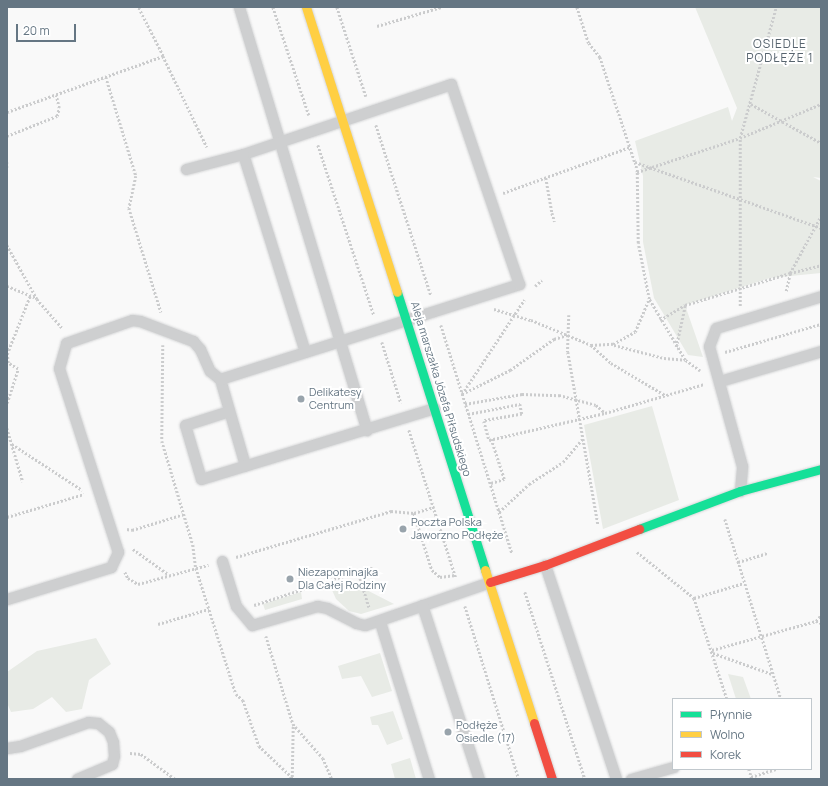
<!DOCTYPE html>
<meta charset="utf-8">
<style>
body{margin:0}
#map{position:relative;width:828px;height:786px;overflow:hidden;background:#f9f9f9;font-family:Manrope,sans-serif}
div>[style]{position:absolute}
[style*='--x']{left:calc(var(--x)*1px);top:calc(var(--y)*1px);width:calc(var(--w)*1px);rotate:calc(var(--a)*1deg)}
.green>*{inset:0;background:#e8ebe6}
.path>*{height:2.5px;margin-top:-1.25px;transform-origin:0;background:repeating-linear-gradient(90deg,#cbcccd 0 2px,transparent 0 4px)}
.roads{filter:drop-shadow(0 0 1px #d5d6d7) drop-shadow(0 0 1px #d5d6d7)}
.lane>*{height:11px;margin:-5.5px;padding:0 5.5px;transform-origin:5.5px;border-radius:5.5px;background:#cecfd0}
.fast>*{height:9px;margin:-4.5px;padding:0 4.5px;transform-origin:4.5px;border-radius:4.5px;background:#16e098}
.slow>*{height:9px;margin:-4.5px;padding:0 4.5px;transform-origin:4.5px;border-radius:4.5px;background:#ffcf43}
.jam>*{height:9px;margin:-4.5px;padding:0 4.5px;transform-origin:4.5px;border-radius:4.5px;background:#f24e42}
.dots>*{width:11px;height:11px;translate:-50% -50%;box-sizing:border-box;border:2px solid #fff;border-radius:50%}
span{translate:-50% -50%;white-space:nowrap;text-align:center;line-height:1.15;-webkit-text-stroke:4px #fff;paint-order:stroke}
.street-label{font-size:11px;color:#657683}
.poi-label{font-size:11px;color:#657683}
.left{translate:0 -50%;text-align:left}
.neighbourhood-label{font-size:12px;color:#57646e;letter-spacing:1px}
.frame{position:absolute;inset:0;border:8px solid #657683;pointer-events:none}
.legend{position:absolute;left:672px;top:698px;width:140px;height:72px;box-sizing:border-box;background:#fff;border:1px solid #c1c8cd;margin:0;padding:5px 7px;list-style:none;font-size:12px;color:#657683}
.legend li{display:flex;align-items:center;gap:8px;height:20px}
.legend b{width:20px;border:1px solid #c1c8cd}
.scale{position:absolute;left:16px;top:24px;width:60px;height:18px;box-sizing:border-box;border:2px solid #657683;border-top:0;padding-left:5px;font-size:12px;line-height:14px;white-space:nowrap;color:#657683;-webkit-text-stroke:3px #fff;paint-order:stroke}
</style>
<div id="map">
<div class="green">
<div style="clip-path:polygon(695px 7px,821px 7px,821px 178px,813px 177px,821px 181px,821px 273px,770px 278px,685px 305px,703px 357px,688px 355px,654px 298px,643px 242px,643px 176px,635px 141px,728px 107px,732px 121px,737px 108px)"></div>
<div style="clip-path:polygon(652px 406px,679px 500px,603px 529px,584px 425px)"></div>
<div style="clip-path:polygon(353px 583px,394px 604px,361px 614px,349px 611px,336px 599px,332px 590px)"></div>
<div style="clip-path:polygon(301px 592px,302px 599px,265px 610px,263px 604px)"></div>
<div style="clip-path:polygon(96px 638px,111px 664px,89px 680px,82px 709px,66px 712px,52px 697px,33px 709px,11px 712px,7px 703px,7px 672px,37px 651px)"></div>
<div style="clip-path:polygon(380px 653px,392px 691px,372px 697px,361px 676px,342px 679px,338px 666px)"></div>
<div style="clip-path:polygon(728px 674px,743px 677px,751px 699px,736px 699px)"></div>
<div style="clip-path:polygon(393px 711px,403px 739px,387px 745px,378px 725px,372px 725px,370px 717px)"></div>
<div style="clip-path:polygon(410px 758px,416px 779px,395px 779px,391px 764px)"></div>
</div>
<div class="path">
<div style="--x:273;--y:7;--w:114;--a:71.6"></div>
<div style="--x:337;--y:7;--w:94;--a:72"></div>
<div style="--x:577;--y:7;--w:38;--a:72"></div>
<div style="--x:589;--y:43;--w:18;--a:52"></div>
<div style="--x:600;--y:57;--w:111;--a:71.6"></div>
<div style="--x:377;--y:26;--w:67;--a:-16.5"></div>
<div style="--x:163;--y:56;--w:101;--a:64.2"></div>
<div style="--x:106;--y:77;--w:103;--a:73.1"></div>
<div style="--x:136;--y:176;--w:33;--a:102"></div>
<div style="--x:129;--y:208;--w:109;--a:72.9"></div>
<div style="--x:751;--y:104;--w:80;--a:29.1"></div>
<div style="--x:7;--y:112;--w:166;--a:-19.7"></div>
<div style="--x:163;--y:56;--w:55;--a:-117"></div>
<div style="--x:376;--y:125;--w:179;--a:72.1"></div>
<div style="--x:7;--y:136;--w:54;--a:-21.8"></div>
<div style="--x:57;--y:116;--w:8;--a:-76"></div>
<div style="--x:59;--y:108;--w:13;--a:-103"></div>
<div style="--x:318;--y:145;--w:179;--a:71.8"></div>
<div style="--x:7;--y:162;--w:6;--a:90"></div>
<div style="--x:637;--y:172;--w:10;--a:-101"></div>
<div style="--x:635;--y:162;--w:197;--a:19.5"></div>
<div style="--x:546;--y:178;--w:36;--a:80"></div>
<div style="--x:552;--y:213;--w:9;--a:72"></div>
<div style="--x:503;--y:193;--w:135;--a:-19.9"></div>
<div style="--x:7;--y:245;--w:62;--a:60.9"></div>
<div style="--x:37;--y:299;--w:38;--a:49"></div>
<div style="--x:7;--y:286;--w:31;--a:22"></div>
<div style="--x:535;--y:286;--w:9;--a:-41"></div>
<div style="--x:786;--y:291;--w:18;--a:-77"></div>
<div style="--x:790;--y:273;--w:32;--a:-14"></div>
<div style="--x:740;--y:306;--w:168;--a:-90"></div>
<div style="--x:740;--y:138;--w:88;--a:-22.8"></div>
<div style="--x:494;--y:309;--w:39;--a:17"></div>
<div style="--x:531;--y:320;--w:65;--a:22.6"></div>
<div style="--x:591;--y:345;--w:27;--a:42"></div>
<div style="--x:611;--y:363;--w:63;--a:30.7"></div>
<div style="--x:569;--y:315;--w:37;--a:92"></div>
<div style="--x:568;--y:352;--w:175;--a:80.1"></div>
<div style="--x:660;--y:320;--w:29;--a:-31"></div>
<div style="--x:685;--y:305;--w:110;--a:-16.9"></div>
<div style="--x:790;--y:273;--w:65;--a:-61.5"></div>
<div style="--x:441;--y:325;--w:239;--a:72.7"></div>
<div style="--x:382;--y:342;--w:64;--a:72.7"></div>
<div style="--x:163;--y:345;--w:96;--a:90.6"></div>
<div style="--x:162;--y:441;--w:109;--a:73.4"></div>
<div style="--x:193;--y:545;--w:23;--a:83"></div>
<div style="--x:196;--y:568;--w:132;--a:72.4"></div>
<div style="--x:236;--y:694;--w:9;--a:41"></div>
<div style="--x:243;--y:700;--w:49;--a:70.8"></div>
<div style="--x:259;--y:746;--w:48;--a:43.3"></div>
<div style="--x:591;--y:345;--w:22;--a:-3"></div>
<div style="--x:613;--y:344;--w:25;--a:-29"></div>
<div style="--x:635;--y:332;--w:36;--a:-67"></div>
<div style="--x:614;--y:345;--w:52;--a:14.6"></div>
<div style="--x:664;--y:358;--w:21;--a:5"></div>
<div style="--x:676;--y:347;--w:42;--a:-77.6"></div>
<div style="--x:725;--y:352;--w:100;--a:-16.3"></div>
<div style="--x:700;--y:371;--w:19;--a:-144"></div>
<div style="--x:685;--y:360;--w:71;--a:-120.5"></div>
<div style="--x:649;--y:299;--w:57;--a:-101.1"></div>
<div style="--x:638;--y:243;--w:71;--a:-90.8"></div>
<div style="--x:637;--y:172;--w:108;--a:-18.3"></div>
<div style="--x:740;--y:138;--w:136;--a:-74.6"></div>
<div style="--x:462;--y:394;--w:113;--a:-56.6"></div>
<div style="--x:462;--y:394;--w:54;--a:-26.6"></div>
<div style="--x:510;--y:370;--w:54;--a:-35.2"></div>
<div style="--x:554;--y:339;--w:14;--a:-17"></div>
<div style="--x:7;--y:403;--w:36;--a:-72"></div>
<div style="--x:18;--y:369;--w:12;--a:-149"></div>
<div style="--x:8;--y:363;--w:9;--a:-96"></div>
<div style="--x:7;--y:354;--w:62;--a:-68.4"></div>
<div style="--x:465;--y:404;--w:58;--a:-10"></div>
<div style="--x:522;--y:394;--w:37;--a:2"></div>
<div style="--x:559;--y:395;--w:38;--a:15"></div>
<div style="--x:596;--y:405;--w:11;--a:41"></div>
<div style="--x:468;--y:414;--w:53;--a:-10.9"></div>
<div style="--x:520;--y:404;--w:10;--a:79"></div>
<div style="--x:522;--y:414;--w:39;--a:170"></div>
<div style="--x:484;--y:421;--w:20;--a:75"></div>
<div style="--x:489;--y:440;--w:119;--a:-13.1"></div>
<div style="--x:605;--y:413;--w:103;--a:-16.3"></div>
<div style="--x:7;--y:428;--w:56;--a:73.5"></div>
<div style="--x:409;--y:430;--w:155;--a:72.4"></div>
<div style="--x:12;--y:444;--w:84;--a:33.3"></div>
<div style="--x:491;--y:483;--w:14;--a:-17"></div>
<div style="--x:504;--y:479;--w:42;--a:-108"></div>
<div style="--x:499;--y:512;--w:41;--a:-43"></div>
<div style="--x:529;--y:484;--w:40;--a:-32.9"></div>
<div style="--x:563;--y:462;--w:31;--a:-50"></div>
<div style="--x:414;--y:513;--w:60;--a:72.5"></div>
<div style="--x:432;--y:570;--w:11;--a:41"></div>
<div style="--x:440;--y:577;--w:15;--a:-8"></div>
<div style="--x:7;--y:517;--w:80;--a:-16.6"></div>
<div style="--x:725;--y:519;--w:189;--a:72.7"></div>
<div style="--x:127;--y:529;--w:5;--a:11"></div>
<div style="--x:132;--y:530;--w:54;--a:-17.1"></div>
<div style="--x:133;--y:549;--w:43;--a:35.5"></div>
<div style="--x:637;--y:552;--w:73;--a:38.9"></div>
<div style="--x:694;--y:598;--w:106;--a:71.9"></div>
<div style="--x:236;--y:557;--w:162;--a:-16.5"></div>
<div style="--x:391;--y:511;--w:23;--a:5"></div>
<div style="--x:414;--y:513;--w:21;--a:-17"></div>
<div style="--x:738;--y:562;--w:31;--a:-17"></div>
<div style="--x:358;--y:571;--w:38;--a:73"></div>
<div style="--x:125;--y:572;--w:7;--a:63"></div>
<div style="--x:128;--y:578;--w:12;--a:31"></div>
<div style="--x:138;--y:584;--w:73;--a:-15.2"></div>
<div style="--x:525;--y:592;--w:196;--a:72.2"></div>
<div style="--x:694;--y:598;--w:52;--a:-16.7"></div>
<div style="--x:254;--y:605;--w:123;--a:-18"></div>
<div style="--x:371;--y:567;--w:6;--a:81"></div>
<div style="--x:465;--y:606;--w:181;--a:72.7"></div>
<div style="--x:816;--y:621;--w:8;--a:-50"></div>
<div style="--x:158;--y:624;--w:53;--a:-16.4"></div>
<div style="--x:266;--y:636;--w:92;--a:72.9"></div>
<div style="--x:293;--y:724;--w:45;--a:48.6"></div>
<div style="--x:323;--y:758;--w:23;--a:67"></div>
<div style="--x:712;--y:650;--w:108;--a:-15.6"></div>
<div style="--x:816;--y:621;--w:5;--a:22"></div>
<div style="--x:713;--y:653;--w:63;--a:19.6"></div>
<div style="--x:130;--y:753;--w:11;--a:5"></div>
<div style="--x:141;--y:754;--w:42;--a:36.3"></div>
<div style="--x:749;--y:769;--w:10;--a:73"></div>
<div style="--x:751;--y:777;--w:26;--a:-18"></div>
<div style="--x:289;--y:779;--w:4;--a:-34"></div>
<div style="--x:292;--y:777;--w:53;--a:-88.9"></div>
</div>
<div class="roads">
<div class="lane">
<div style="--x:239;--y:7;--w:442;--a:73.2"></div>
<div style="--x:243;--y:154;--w:207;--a:72.6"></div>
<div style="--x:220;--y:379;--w:90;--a:73.8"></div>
<div style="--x:720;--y:381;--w:105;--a:-16.5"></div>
<div style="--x:229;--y:411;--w:46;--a:162.3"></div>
<div style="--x:185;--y:425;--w:56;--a:73.5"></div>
<div style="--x:201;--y:479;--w:244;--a:-16.9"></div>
<div style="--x:740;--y:491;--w:25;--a:-85"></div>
<div style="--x:742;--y:466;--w:124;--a:-105.4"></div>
<div style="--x:709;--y:346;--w:19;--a:-69"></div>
<div style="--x:716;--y:328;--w:110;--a:-16.9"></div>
<div style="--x:222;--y:561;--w:47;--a:72.7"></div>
<div style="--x:236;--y:606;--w:25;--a:50"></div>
<div style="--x:252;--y:625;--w:68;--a:-16.3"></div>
<div style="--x:317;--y:606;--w:10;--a:11"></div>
<div style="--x:327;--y:608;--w:33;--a:27"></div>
<div style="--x:356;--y:623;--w:9;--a:13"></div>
<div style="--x:365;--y:625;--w:132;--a:-19"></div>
<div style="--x:545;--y:565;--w:225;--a:71.6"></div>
<div style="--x:7;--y:599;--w:109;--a:-17.1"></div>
<div style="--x:111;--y:567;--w:17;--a:-65"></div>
<div style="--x:118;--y:552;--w:193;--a:-107.8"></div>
<div style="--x:59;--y:368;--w:26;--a:-74"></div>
<div style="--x:66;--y:343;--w:70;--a:-19.2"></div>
<div style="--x:132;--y:320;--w:8;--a:7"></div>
<div style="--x:140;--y:321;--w:57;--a:20.7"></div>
<div style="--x:193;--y:341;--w:11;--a:49"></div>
<div style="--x:200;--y:349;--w:24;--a:66"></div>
<div style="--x:210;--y:371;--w:13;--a:39"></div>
<div style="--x:220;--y:379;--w:314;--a:-17.6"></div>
<div style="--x:519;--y:284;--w:211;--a:-108.8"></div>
<div style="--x:451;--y:84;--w:219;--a:161.4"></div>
<div style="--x:243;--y:154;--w:59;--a:165.3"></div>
<div style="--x:422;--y:605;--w:183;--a:71.9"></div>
<div style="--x:380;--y:622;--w:164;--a:72.7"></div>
<div style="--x:7;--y:748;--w:13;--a:-9"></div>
<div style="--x:20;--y:746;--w:72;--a:-19.4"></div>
<div style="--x:88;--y:722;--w:10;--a:6"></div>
<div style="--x:98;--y:723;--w:14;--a:39"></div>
<div style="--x:109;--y:732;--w:11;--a:68"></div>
<div style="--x:113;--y:742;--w:14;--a:86"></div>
<div style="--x:114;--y:756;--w:8;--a:104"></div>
<div style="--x:112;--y:764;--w:38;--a:157"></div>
<div style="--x:631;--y:779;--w:44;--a:-15.9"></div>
</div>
<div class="fast">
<div style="--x:397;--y:292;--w:292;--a:72.4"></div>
<div style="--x:639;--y:529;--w:108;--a:-20.6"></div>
<div style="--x:740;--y:491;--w:84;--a:-15.2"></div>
</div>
<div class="slow">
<div style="--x:306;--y:7;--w:299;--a:72.3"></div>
<div style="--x:485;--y:570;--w:161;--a:72.2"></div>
</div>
<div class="jam">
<div style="--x:490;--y:582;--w:58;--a:-17.2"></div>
<div style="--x:545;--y:565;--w:101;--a:-21"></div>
<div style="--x:534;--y:723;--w:59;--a:72.2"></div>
</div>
</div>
<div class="dots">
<div style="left:301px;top:399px;background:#99a4ac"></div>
<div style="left:403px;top:529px;background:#99a4ac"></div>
<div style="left:290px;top:579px;background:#99a4ac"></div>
<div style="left:448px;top:732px;background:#99a4ac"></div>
</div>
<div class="street-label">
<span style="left:441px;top:389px;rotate:73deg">Aleja marszałka Józefa Piłsudskiego</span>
</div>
<div class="poi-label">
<span class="left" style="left:309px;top:399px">Delikatesy<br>Centrum</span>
<span class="left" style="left:411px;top:529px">Poczta Polska<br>Jaworzno Podłęże</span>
<span class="left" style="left:298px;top:579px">Niezapominajka<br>Dla Całej Rodziny</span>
<span class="left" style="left:456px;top:732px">Podłęże<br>Osiedle (17)</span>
</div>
<div class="neighbourhood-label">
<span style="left:780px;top:51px">OSIEDLE<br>PODŁĘŻE 1</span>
</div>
<div class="frame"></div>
<ul class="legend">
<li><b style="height:5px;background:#16e098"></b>Płynnie</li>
<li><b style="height:5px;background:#ffcf43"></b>Wolno</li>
<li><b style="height:5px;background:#f24e42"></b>Korek</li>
</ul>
<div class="scale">20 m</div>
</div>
